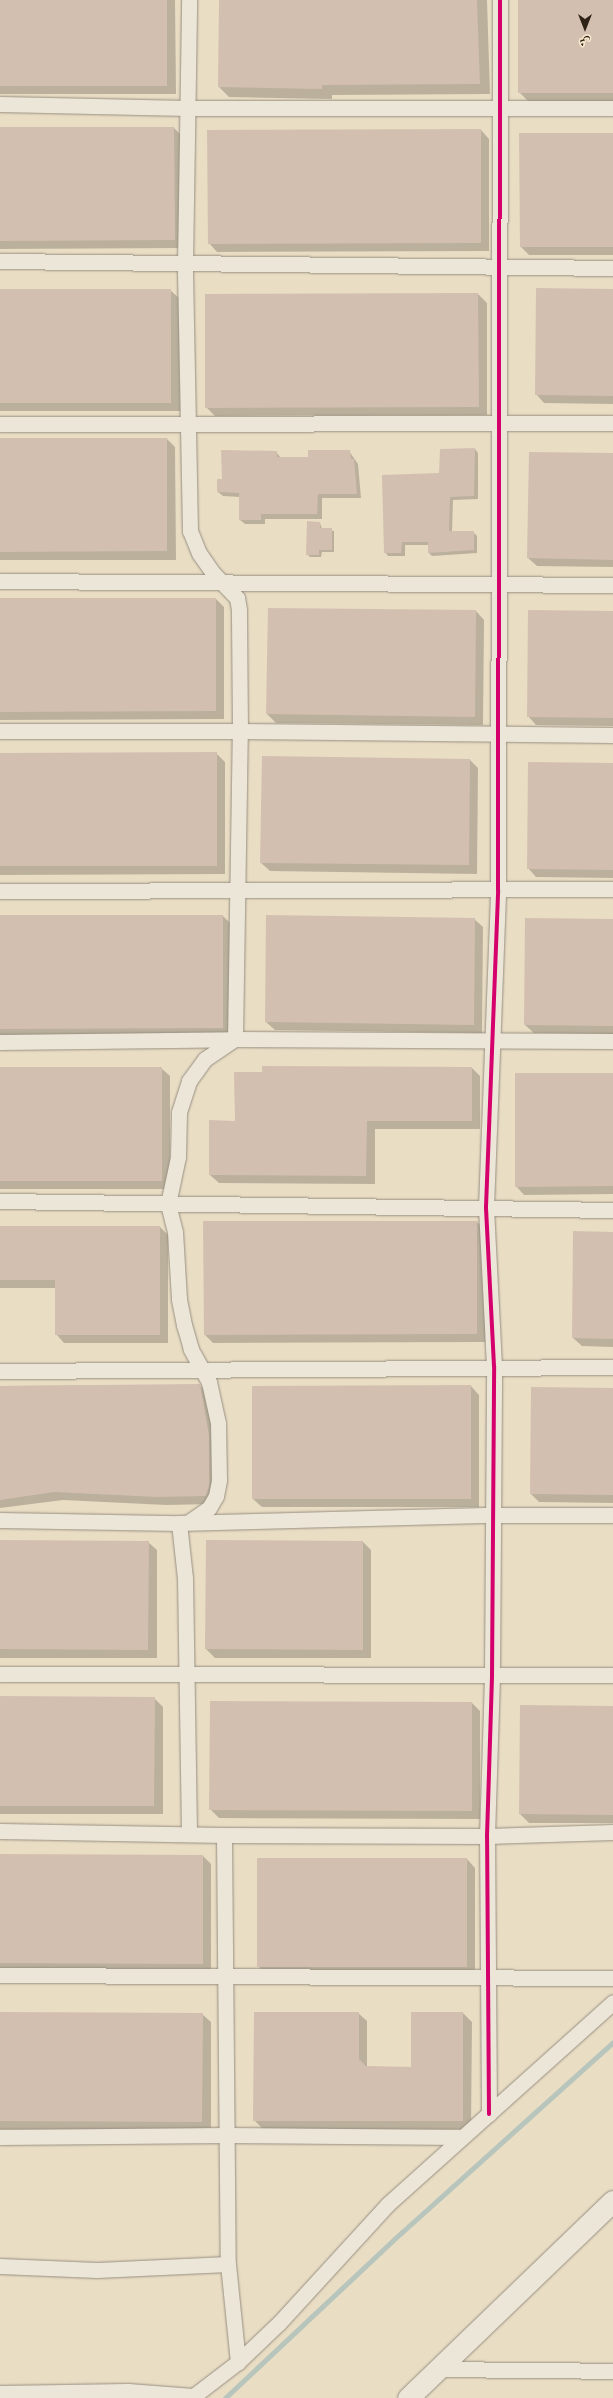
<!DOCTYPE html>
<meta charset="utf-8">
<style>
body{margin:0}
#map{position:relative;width:613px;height:2398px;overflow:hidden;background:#e9ddc4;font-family:Vollkorn,Amiri,serif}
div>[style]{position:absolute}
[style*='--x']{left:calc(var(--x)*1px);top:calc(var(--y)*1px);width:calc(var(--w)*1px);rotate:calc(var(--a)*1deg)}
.shadow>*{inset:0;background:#0003}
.stream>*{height:5px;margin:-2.5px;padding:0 2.5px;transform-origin:2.5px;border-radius:2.5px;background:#b7c5bc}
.building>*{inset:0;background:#d3bfb0}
.roads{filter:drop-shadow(0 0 1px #988f80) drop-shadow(0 0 1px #988f80)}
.street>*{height:15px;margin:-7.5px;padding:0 7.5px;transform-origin:7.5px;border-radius:7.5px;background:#ece6d9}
.secondary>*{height:21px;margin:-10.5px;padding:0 10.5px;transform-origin:10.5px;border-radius:10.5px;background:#ece6d9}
.cycleway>*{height:4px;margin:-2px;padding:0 2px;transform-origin:2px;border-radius:2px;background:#d6006c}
span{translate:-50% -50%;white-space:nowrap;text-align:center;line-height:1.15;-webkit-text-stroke:4px #faeccf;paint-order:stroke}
.north{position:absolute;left:565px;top:8px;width:40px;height:40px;-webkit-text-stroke:3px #faeccf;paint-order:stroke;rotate:180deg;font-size:11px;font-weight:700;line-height:16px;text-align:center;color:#2e2116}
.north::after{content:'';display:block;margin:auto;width:14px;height:18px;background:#2e2116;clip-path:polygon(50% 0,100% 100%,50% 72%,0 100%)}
</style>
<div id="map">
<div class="shadow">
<div style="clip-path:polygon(0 0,175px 0,176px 94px,0 94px)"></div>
<div style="clip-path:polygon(220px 0,487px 0,490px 94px,332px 95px,332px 99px,229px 97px,219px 87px)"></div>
<div style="clip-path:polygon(519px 0,613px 0,613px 101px,528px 101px,519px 92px)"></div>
<div style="clip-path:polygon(0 128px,174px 128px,182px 136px,183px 248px,0 249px)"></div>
<div style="clip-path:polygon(481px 130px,489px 139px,489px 251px,217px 252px,209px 243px)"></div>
<div style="clip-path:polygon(613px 134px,613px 255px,529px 255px,521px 247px)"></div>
<div style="clip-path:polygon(0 290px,170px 290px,179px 298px,180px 411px,0 411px)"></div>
<div style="clip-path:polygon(613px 290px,613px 404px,544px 403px,536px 394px)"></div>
<div style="clip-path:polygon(478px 294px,487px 303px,487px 415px,215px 416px,206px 407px,206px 295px)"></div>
<div style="clip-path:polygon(0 439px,167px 439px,175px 447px,176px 560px,0 560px)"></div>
<div style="clip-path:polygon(475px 449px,478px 453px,478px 499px,453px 500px,452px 532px,473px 532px,477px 536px,477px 553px,432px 556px,429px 553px,429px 545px,405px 545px,405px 556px,388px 556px,385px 552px,440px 474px)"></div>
<div style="clip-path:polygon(349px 451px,358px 464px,361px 498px,322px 498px,322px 519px,265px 519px,265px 524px,245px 524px,240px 520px,240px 497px,223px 496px,218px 492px,223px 480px,276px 452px,281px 458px,309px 458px)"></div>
<div style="clip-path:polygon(613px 454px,613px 567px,537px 566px,528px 558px)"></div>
<div style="clip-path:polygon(320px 523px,322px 529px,334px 531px,334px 552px,322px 552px,321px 557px,310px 557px,307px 554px)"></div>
<div style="clip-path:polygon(0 599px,216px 599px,224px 607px,224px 719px,0 720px)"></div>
<div style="clip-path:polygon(269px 609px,476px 611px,484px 620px,483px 725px,276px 723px,267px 714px)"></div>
<div style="clip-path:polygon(613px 612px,613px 726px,536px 725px,528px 716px)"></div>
<div style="clip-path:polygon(216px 753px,225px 762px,225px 874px,0 875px,0 754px)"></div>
<div style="clip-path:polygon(470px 760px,478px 768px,477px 874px,270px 871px,261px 863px)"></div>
<div style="clip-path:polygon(613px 764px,613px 878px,536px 877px,528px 868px)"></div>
<div style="clip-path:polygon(0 916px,223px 916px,231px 924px,231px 1036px,0 1037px)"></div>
<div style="clip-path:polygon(474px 919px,483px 927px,482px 1033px,275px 1030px,266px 1022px)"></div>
<div style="clip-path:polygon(613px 920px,613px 1034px,534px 1033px,525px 1025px)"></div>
<div style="clip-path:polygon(0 1068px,161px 1068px,170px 1076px,170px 1189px,0 1189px)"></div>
<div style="clip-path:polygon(472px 1068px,480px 1076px,480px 1129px,375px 1129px,375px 1184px,219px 1183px,210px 1175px,236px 1122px)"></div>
<div style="clip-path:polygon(613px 1074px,613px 1194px,524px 1195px,516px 1186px)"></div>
<div style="clip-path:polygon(477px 1222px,485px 1230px,485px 1342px,213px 1343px,205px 1335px)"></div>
<div style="clip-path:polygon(0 1226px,160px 1227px,168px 1235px,168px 1343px,64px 1343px,56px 1334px,56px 1288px,0 1288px)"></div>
<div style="clip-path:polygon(613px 1233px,613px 1347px,582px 1346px,573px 1338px)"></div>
<div style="clip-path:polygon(199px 1385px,208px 1393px,217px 1444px,214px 1504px,166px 1505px,63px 1500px,0 1508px,0 1386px)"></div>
<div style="clip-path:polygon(471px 1386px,479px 1395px,479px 1507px,262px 1507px,253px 1499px)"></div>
<div style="clip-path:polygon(613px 1389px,613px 1503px,539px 1502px,531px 1494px)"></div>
<div style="clip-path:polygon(207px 1541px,363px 1542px,371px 1550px,371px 1658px,215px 1658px,206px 1649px)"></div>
<div style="clip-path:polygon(0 1542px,148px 1542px,157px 1550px,157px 1658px,0 1658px)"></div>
<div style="clip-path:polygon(0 1698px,154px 1698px,163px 1707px,163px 1814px,0 1814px)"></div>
<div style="clip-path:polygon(472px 1703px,480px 1711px,480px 1819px,219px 1818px,210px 1809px)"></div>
<div style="clip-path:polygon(521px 1706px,613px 1707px,613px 1823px,529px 1823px,520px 1814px)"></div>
<div style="clip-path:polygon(0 1855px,203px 1856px,211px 1864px,211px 1972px,0 1971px)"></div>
<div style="clip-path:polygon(467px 1859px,475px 1868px,475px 1976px,267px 1975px,258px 1966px)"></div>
<div style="clip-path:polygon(0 2013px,202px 2014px,211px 2022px,211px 2130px,0 2129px)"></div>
<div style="clip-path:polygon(358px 2013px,367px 2021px,367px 2067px,412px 2068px,412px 2013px,463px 2013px,472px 2022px,471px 2129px,263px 2129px,254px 2120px)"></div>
</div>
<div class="stream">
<div style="--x:225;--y:2398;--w:241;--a:-43.2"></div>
<div style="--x:401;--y:2233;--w:285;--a:-42"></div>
</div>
<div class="building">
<div style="clip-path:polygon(0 0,167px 0,167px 86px,0 86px)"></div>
<div style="clip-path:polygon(219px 0,477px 0,480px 84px,322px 85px,322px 89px,218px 87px)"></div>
<div style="clip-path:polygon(518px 0,613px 0,613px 93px,518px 93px)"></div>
<div style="clip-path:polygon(0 127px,174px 127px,175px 240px,0 241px)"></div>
<div style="clip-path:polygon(481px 129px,481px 243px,208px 244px,207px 130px)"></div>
<div style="clip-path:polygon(519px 133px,613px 133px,613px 247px,520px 247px)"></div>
<div style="clip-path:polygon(536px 288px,613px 289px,613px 396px,535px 395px)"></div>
<div style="clip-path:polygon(0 289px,171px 289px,171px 403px,0 403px)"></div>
<div style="clip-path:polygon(478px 293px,479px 407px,205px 408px,205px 294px)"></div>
<div style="clip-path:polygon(0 438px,167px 438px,167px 551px,0 552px)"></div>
<div style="clip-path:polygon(475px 448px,474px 496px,450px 497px,449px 531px,474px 531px,474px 550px,428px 553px,428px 542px,402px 542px,401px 553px,384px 553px,382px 475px,439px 473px,440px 449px)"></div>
<div style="clip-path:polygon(221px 450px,277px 451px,277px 457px,308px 457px,308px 450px,350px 450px,351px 459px,354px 459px,357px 494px,318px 494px,317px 514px,261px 514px,261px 520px,239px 520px,239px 493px,217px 492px,217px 479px,222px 479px)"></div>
<div style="clip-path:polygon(529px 452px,613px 453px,613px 560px,527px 558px)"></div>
<div style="clip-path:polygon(307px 521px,320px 522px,320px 528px,332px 528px,332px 550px,319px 550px,319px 555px,306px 555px)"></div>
<div style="clip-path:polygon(0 598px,216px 598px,216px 711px,0 712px)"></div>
<div style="clip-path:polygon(268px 608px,476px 610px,475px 717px,266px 714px)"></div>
<div style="clip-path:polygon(528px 610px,613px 611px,613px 718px,527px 717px)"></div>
<div style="clip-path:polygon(217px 752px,217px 866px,0 866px,0 753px)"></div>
<div style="clip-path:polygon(262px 756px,470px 759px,469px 865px,260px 863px)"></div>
<div style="clip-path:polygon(528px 762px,613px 763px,613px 870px,527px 869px)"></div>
<div style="clip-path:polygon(0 915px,223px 915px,223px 1028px,0 1029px)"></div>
<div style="clip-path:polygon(266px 915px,475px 918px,474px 1025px,265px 1022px)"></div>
<div style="clip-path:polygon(525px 918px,613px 919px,613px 1026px,524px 1025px)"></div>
<div style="clip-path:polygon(262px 1066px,472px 1067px,472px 1121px,367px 1121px,366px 1176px,209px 1175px,209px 1120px,235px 1121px,234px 1072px,262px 1072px)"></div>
<div style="clip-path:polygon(0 1067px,162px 1067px,162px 1181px,0 1181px)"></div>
<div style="clip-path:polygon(515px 1073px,613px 1073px,613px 1186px,515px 1187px)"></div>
<div style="clip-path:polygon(203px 1221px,477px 1221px,477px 1334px,204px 1335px)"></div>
<div style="clip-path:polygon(0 1226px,160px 1226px,160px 1335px,55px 1335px,55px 1280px,0 1280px)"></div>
<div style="clip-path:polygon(573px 1231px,613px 1232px,613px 1339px,572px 1338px)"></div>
<div style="clip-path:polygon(200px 1384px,209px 1435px,209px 1486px,206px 1496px,157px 1497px,54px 1492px,0 1500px,0 1386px)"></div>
<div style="clip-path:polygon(471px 1385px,471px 1499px,252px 1499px,252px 1386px)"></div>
<div style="clip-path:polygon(531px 1387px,613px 1388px,613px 1495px,530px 1494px)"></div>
<div style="clip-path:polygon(0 1540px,149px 1541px,148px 1650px,0 1649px)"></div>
<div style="clip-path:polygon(206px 1540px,363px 1541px,363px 1650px,205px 1649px)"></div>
<div style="clip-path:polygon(0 1696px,155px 1697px,154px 1806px,0 1806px)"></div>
<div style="clip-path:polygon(210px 1701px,472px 1702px,472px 1811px,209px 1810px)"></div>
<div style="clip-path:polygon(520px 1705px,613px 1706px,613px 1815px,519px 1814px)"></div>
<div style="clip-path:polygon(0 1854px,203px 1855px,203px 1964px,0 1963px)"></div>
<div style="clip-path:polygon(257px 1858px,467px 1858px,467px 1967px,257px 1967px)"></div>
<div style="clip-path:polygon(0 2012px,203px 2013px,202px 2122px,0 2121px)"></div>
<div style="clip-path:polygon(254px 2012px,359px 2012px,359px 2059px,366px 2066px,411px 2067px,411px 2012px,463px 2012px,463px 2121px,253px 2121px)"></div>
</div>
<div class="roads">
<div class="street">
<div style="--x:0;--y:104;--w:188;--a:1.2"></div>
<div style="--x:188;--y:108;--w:425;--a:0"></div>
<div style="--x:0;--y:261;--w:613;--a:0.65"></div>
<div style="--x:0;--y:424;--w:613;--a:-0.09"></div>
<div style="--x:0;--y:581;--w:613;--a:0.37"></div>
<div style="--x:0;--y:731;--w:240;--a:0"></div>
<div style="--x:240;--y:731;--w:373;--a:0.6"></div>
<div style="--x:0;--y:891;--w:613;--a:-0.19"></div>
<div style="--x:0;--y:1042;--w:235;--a:-0.7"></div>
<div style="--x:235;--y:1039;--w:378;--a:0.3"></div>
<div style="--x:0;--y:1201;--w:613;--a:0.84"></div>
<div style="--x:0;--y:1371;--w:613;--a:-0.37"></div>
<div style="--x:0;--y:1520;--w:179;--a:1"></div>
<div style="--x:179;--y:1523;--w:314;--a:-1.5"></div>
<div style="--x:493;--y:1515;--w:120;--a:0"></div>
<div style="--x:189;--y:1522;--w:24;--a:-35"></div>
<div style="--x:209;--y:1508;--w:14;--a:-60"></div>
<div style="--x:216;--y:1496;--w:16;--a:-79"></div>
<div style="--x:219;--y:1480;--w:57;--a:-91"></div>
<div style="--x:218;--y:1423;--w:42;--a:-102.4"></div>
<div style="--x:209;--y:1382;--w:38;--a:-119"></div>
<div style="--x:191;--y:1349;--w:25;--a:-106"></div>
<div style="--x:184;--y:1325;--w:26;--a:-101"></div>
<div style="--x:179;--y:1299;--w:67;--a:-93.4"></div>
<div style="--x:175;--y:1232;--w:29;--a:-104"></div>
<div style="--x:168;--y:1204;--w:48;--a:-78"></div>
<div style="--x:178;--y:1157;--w:45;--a:-88.7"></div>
<div style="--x:179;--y:1112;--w:33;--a:-72"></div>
<div style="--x:189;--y:1081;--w:27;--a:-54"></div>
<div style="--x:205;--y:1059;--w:36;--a:-34"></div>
<div style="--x:235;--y:1039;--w:308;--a:-89.1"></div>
<div style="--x:240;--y:731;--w:121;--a:-90.5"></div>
<div style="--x:239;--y:610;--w:12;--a:-99"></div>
<div style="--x:237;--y:598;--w:35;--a:-134"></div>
<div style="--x:213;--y:573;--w:24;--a:-125"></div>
<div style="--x:199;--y:553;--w:24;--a:-112"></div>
<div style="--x:190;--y:531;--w:267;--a:-91.1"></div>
<div style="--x:185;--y:264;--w:264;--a:-89.1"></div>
<div style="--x:179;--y:1523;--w:55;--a:83.8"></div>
<div style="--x:185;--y:1578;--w:255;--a:89.1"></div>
<div style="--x:0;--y:1674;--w:613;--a:0.09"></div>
<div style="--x:0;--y:1831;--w:224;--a:1"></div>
<div style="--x:224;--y:1835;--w:263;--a:0.2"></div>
<div style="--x:487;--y:1836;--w:126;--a:-1.8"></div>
<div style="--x:224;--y:1835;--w:429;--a:89.5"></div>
<div style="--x:228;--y:2264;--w:99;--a:84.2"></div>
<div style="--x:0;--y:1975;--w:613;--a:0.28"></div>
<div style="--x:489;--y:2114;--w:278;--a:-90.4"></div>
<div style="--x:487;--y:1836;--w:161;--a:-88.2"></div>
<div style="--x:492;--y:1675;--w:309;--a:-89.6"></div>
<div style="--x:494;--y:1366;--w:159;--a:-92.9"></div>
<div style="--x:486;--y:1207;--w:317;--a:-87.8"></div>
<div style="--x:498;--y:890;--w:890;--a:-89.87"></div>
<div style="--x:0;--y:2137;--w:227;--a:-0.5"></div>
<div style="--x:227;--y:2135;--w:234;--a:0.5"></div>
<div style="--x:0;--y:2266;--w:97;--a:2.4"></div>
<div style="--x:97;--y:2270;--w:131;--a:-2.6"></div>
<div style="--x:436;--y:2369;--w:177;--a:0.6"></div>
<div style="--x:0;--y:2393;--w:128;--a:-0.9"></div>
<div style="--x:128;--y:2391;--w:65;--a:4.4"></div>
<div style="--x:191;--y:2398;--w:59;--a:-37.5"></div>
<div style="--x:238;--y:2362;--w:57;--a:-43.6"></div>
<div style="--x:279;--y:2323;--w:161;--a:-47.5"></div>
<div style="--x:388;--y:2204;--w:302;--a:-41.9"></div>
</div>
<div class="secondary">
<div style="--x:408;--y:2398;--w:284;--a:-43.9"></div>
</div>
</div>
<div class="cycleway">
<div style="--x:489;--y:2114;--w:278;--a:-90.4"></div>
<div style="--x:487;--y:1836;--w:161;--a:-88.2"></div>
<div style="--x:492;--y:1675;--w:309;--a:-89.6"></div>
<div style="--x:494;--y:1366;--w:159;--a:-92.9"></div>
<div style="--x:486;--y:1207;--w:317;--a:-87.8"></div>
<div style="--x:498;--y:890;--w:890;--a:-89.87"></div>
</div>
<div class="north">ش</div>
</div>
